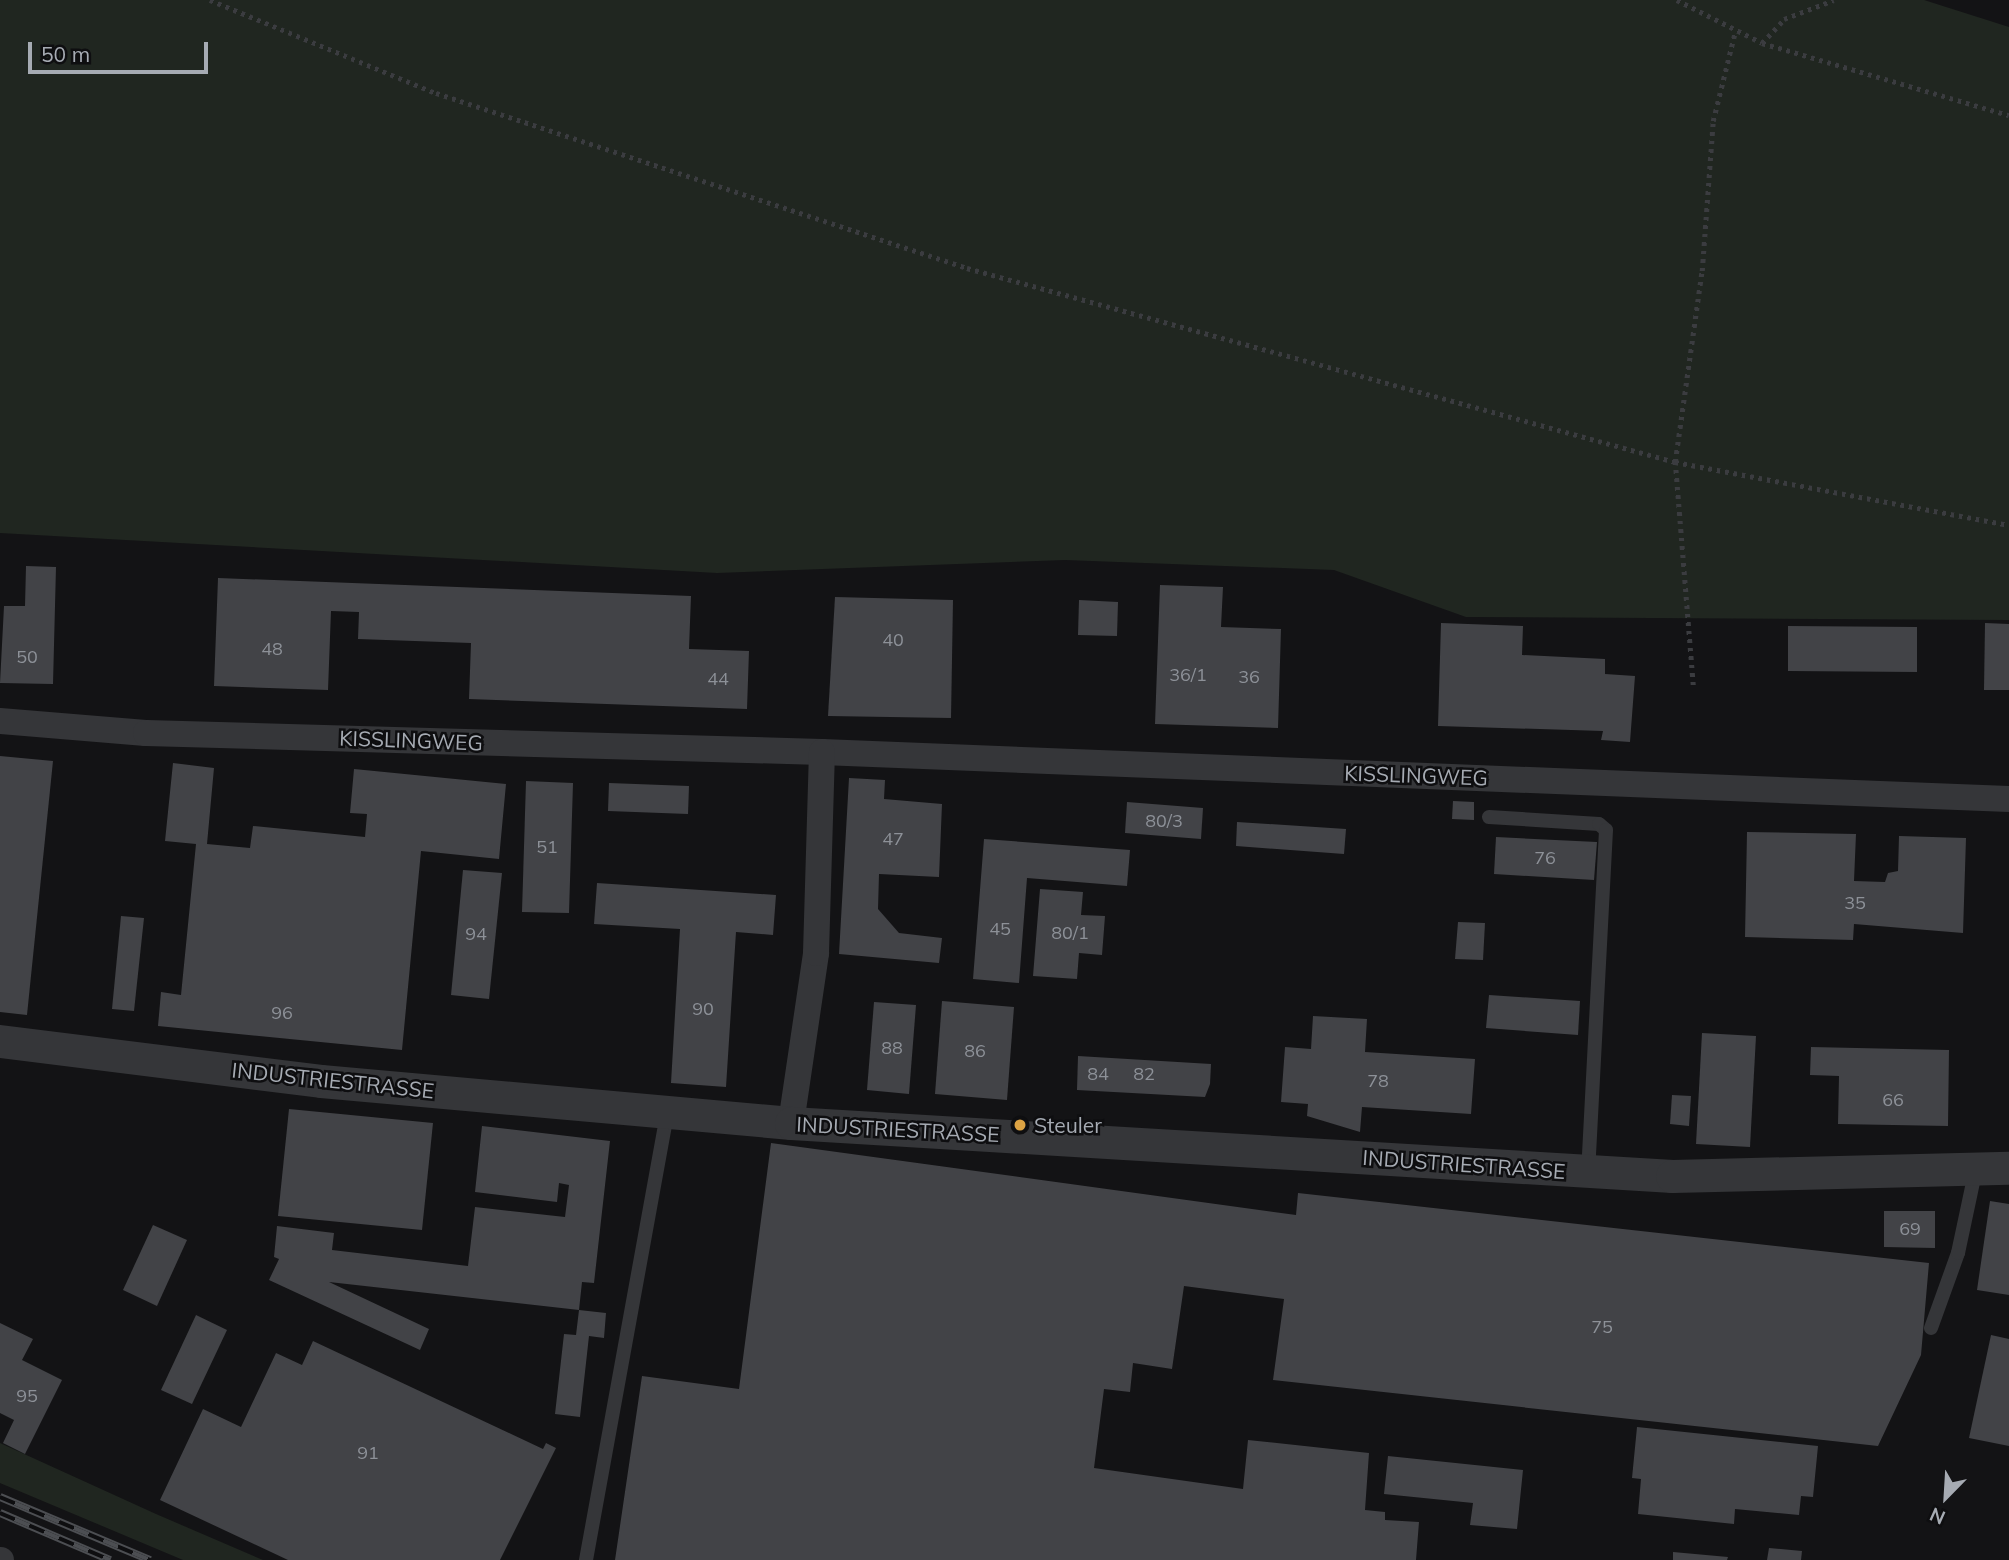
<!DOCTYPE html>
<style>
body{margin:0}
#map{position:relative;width:2009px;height:1560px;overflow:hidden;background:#131315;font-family:Mulish,sans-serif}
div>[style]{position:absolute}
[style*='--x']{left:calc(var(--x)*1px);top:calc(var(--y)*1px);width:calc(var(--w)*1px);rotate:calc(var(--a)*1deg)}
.green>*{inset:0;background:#202620}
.building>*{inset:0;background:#424347}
.path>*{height:4.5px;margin-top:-2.25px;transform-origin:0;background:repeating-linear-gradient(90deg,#3b3c40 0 3.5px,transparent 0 8.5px)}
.service>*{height:14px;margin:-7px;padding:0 7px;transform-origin:7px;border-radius:7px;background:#353639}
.minor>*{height:26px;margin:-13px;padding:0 13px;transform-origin:13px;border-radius:13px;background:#353639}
.tertiary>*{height:33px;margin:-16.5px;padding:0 16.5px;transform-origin:16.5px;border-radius:16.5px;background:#353639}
.rail>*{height:8px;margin-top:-4px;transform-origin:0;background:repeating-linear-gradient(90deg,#0e0e10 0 16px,#4c4e52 0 32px);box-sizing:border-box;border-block:2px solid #4c4e52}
.dots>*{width:19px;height:19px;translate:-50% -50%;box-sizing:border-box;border:4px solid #0e0e10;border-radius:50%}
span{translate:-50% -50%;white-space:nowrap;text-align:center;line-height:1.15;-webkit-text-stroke:5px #0e0e10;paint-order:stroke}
.number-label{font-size:18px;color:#8d9198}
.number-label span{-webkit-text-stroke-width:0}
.street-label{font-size:21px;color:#a6abb3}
.poi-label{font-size:21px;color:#a6abb3}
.left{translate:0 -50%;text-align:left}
.north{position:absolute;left:1911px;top:1462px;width:70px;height:70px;-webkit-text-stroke:5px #0e0e10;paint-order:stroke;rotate:204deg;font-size:19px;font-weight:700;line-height:28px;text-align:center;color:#a6abb3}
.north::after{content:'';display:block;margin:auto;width:24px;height:32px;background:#a6abb3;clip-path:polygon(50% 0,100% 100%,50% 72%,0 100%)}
.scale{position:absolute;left:28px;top:42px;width:180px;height:32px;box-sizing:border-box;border:4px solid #a6abb3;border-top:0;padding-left:9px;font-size:21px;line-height:24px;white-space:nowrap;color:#a6abb3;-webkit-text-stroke:5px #0e0e10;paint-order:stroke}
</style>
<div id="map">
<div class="green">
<div style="clip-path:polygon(0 0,1924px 0,2009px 27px,2009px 620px,1466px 617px,1334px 570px,1065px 560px,717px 573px,0 533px)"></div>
<div style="clip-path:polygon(0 1443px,156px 1514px,263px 1560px,183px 1560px,0 1483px)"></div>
</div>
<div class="building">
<div style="clip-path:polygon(26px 566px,56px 567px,53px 684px,0 683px,4px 606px,25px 606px)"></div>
<div style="clip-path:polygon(218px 578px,691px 596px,689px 649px,749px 651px,747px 709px,469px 699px,471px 643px,358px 639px,359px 612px,331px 611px,328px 690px,214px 686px)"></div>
<div style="clip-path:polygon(1160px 585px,1223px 587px,1221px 627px,1281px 629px,1278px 728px,1155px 724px)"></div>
<div style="clip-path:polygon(835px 597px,953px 600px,951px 718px,828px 716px)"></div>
<div style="clip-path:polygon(1079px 600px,1118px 602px,1117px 636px,1078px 635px)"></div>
<div style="clip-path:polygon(1441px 623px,1523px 626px,1522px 655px,1605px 659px,1605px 674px,1635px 676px,1630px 742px,1601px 740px,1603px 731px,1438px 726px)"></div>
<div style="clip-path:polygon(1985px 623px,2009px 624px,2009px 690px,1984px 690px)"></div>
<div style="clip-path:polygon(1788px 626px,1917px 627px,1917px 672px,1788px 671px)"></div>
<div style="clip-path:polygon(0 756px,53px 761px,27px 1015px,0 1012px)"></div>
<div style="clip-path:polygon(173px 763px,214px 768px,207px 844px,250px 848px,253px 826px,365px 837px,367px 814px,350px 813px,354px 769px,506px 784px,499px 859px,421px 851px,402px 1050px,158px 1026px,161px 992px,181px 995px,196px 844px,165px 841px)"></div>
<div style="clip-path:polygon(849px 778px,885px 780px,884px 799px,942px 804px,939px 877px,879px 874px,878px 909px,899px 933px,942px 938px,939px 963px,839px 954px)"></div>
<div style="clip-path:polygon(526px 781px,573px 783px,569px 913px,522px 912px)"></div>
<div style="clip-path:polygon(609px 783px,689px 786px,688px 814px,608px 811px)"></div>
<div style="clip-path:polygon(1453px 801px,1474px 802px,1474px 820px,1452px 819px)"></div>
<div style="clip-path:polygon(1127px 802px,1203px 808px,1201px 839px,1125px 833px)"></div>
<div style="clip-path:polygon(1237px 822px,1346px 829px,1344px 854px,1236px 846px)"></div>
<div style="clip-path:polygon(1747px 832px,1856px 834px,1854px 881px,1885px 882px,1888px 873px,1898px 871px,1899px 836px,1966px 838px,1963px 933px,1854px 924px,1853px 940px,1745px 937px)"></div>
<div style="clip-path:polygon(1496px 837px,1597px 842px,1594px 880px,1494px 874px)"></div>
<div style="clip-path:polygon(984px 839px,1130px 850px,1127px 886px,1027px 878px,1019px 983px,973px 979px)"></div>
<div style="clip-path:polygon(463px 870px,502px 873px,489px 999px,451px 995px)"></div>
<div style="clip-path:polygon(597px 883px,776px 895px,773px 935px,736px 932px,726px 1087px,671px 1083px,680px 929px,594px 924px)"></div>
<div style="clip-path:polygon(1040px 889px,1083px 892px,1081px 915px,1105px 916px,1102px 955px,1079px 953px,1077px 979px,1033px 976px)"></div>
<div style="clip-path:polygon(121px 916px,144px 918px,134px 1011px,112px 1009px)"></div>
<div style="clip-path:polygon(1458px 922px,1485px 923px,1483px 960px,1455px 959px)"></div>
<div style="clip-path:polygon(1489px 995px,1580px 1001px,1578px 1035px,1486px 1028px)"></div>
<div style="clip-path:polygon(942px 1001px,1014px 1007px,1007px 1100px,935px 1094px)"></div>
<div style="clip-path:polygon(874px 1002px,916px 1005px,909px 1094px,867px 1090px)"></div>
<div style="clip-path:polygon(1313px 1016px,1367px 1019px,1365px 1052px,1475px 1059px,1471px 1114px,1362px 1107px,1360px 1132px,1307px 1116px,1308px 1104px,1281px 1102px,1285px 1047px,1311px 1049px)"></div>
<div style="clip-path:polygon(1702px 1033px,1756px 1036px,1750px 1147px,1696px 1144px)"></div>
<div style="clip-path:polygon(1811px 1047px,1949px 1050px,1948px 1126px,1838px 1124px,1839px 1076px,1810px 1075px)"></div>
<div style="clip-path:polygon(1078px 1056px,1211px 1064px,1210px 1084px,1205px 1097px,1077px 1090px)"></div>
<div style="clip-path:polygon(1672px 1095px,1691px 1096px,1689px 1126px,1670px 1124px)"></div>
<div style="clip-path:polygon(289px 1109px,433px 1123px,422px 1230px,278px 1216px)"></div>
<div style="clip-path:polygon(482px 1126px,610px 1141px,594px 1283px,582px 1282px,579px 1310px,329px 1282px,429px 1329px,420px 1350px,269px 1280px,279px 1259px,274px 1257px,277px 1226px,334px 1233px,332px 1250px,468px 1266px,475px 1207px,565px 1217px,569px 1185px,559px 1183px,557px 1202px,475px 1192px)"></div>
<div style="clip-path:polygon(771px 1143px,1296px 1215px,1298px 1193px,1929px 1263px,1921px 1355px,1878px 1446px,1273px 1380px,1284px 1299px,1184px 1286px,1172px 1369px,1133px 1363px,1130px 1392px,1104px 1389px,1094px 1468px,1243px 1489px,1248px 1440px,1369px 1453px,1365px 1510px,1385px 1512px,1385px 1520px,1419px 1522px,1416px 1560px,615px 1560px,642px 1376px,739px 1389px)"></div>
<div style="clip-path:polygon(1990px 1201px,2009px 1204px,2009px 1295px,1977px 1290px)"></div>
<div style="clip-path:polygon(1884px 1211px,1935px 1211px,1935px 1248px,1884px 1247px)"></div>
<div style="clip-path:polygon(153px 1225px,187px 1240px,157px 1306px,123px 1290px)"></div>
<div style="clip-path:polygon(579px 1310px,606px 1313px,604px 1338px,589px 1336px,580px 1417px,555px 1414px,564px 1334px,576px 1335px)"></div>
<div style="clip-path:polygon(196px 1315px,227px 1330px,192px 1404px,161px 1390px)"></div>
<div style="clip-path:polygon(0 1323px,33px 1339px,22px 1360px,62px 1380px,25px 1454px,3px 1443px,14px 1420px,0 1413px)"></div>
<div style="clip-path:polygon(1991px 1335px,2009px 1339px,2009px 1446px,1969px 1438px)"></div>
<div style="clip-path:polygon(313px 1341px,543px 1449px,546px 1443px,556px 1448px,500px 1560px,288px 1560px,160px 1500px,203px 1409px,241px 1427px,276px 1353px,302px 1365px)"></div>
<div style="clip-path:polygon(1637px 1427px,1818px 1446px,1813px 1497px,1801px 1496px,1799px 1515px,1735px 1509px,1734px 1524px,1638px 1514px,1641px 1479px,1632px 1478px)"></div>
<div style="clip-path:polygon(1388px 1456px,1523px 1470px,1517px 1529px,1470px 1525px,1473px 1503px,1384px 1494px)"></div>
<div style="clip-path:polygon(1769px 1548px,1802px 1551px,1801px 1560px,1767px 1560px)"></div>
<div style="clip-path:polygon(1673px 1552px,1728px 1557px,1727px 1560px,1673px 1560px)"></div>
</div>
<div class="path">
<div style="--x:210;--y:0;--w:244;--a:22.4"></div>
<div style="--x:436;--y:93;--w:559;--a:18.24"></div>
<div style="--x:967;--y:268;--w:734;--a:15.32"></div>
<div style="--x:1675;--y:462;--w:340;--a:10.7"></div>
<div style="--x:1677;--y:0;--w:95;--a:26.8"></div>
<div style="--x:1762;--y:43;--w:257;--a:16.3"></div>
<div style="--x:1762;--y:43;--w:33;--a:-47"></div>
<div style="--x:1784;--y:19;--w:53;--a:-20.8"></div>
<div style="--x:1693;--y:685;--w:224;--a:-94.6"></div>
<div style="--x:1675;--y:462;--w:193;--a:-82"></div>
<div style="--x:1702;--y:271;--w:150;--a:-85.8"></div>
<div style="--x:1713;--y:121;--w:92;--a:-76.1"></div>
</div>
<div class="service">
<div style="--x:1489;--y:817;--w:110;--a:3.6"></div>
<div style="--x:1599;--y:824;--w:9;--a:41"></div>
<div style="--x:1606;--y:830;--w:341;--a:93"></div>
<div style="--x:1931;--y:1328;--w:80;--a:-70.2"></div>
<div style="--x:1958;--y:1253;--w:87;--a:-78"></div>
<div style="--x:586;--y:1560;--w:454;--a:-79.7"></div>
</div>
<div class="minor">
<div style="--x:0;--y:721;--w:146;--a:4.7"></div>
<div style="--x:146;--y:733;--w:676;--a:1.61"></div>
<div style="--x:822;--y:752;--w:1188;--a:2.27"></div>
<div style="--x:791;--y:1123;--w:172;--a:-81.6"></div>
<div style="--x:816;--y:953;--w:201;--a:-88.3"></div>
<div style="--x:0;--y:1560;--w:1;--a:0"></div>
</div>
<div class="tertiary">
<div style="--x:0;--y:1041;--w:323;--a:7.1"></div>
<div style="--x:321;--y:1081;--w:472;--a:5.1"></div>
<div style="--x:791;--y:1123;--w:883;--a:3.44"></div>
<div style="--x:1672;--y:1176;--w:337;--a:-1.4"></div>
</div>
<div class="rail">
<div style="--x:0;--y:1497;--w:163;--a:22.8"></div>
<div style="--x:0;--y:1513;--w:120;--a:23.1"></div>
</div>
<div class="dots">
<div style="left:1020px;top:1125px;background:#dda343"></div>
</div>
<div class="number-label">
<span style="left:893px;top:640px">40</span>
<span style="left:272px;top:649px">48</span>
<span style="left:27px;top:657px">50</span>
<span style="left:1188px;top:675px">36/1</span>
<span style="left:1249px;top:677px">36</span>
<span style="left:718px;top:679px">44</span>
<span style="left:1164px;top:821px">80/3</span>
<span style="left:893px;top:839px">47</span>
<span style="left:547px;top:847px">51</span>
<span style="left:1545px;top:858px">76</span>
<span style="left:1855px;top:903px">35</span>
<span style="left:1000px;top:929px">45</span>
<span style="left:1070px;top:933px">80/1</span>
<span style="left:476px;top:934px">94</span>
<span style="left:703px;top:1009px">90</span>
<span style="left:282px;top:1013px">96</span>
<span style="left:892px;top:1048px">88</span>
<span style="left:975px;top:1051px">86</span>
<span style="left:1098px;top:1074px">84</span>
<span style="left:1144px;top:1074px">82</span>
<span style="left:1378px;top:1081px">78</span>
<span style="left:1893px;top:1100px">66</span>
<span style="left:1910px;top:1229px">69</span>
<span style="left:1602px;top:1327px">75</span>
<span style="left:27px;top:1396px">95</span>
<span style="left:368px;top:1453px">91</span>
</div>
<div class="street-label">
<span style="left:411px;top:740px;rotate:2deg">KISSLINGWEG</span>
<span style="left:1416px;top:775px;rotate:2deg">KISSLINGWEG</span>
<span style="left:333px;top:1080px;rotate:6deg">INDUSTRIESTRASSE</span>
<span style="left:898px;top:1129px;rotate:3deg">INDUSTRIESTRASSE</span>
<span style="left:1464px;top:1164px;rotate:4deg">INDUSTRIESTRASSE</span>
</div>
<div class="poi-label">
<span class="left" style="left:1034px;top:1125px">Steuler</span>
</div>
<div class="north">N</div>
<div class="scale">50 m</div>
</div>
